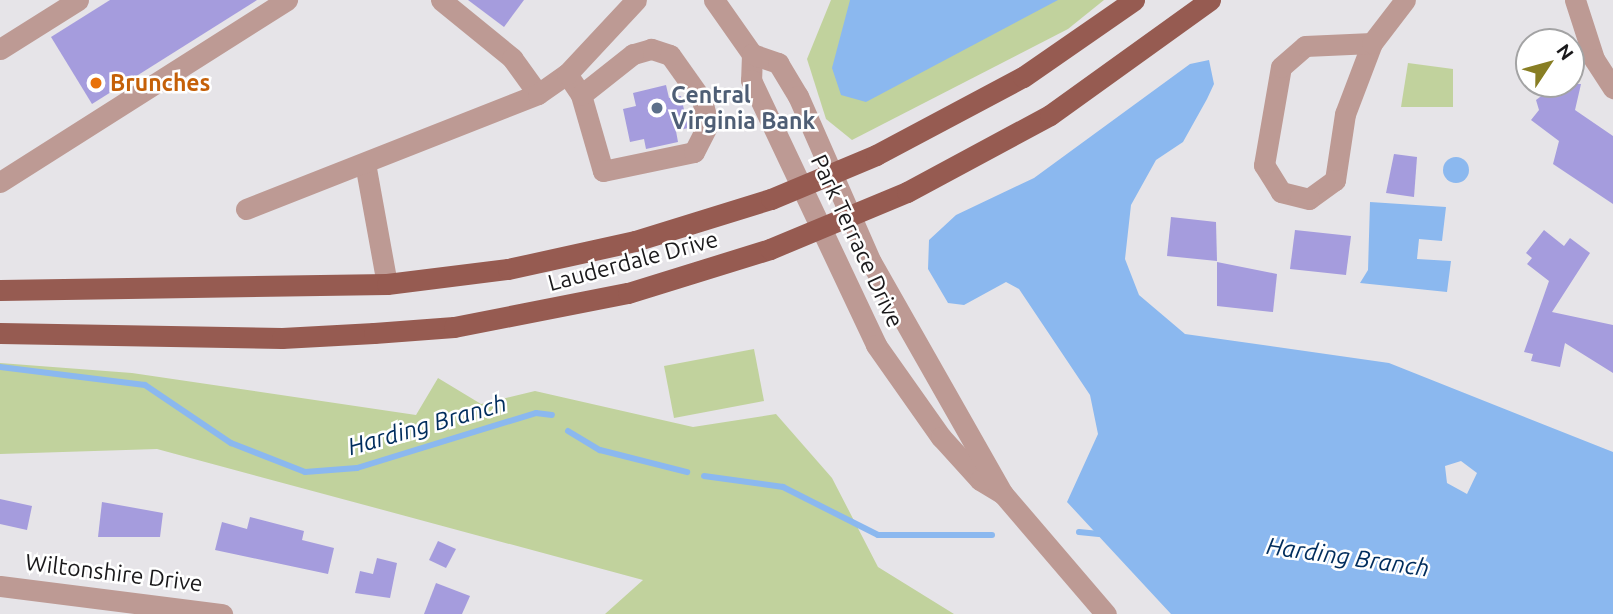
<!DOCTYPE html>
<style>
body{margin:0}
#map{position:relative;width:1613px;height:614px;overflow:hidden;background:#e6e4e8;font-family:Ubuntu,sans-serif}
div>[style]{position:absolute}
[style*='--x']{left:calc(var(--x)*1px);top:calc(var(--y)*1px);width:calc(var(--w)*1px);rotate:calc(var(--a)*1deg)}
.green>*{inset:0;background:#c1d29d}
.water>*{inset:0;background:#8bb8ef}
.round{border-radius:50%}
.stream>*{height:6px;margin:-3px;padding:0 3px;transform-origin:3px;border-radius:3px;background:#8bb8ef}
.building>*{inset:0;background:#a59cdd}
.minor>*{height:21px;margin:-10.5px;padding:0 10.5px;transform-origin:10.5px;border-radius:10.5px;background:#bd9a94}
.major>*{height:21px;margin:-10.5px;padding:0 10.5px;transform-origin:10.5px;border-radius:10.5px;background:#965b51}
.dots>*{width:19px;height:19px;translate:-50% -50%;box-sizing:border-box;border:4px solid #fff;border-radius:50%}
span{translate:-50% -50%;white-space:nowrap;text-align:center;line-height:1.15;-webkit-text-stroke:5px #fff;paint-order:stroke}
.food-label{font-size:23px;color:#c56008;font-weight:700}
.left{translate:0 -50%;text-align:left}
.service-label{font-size:23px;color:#4e5e75;font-weight:700}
.street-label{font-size:23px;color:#1a191b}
.water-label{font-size:24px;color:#002d5d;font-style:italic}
.north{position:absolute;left:1515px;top:28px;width:70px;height:70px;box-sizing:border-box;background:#fff;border:2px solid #a3a3a4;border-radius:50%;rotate:54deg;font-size:19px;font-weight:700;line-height:28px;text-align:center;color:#1a191b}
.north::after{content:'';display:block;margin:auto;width:24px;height:32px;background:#887e24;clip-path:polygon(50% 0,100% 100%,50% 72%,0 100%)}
</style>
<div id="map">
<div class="green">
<div style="clip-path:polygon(831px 0,1104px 0,1068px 29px,852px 140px,826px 119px,807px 59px)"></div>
<div style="clip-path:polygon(1408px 63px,1453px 69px,1453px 107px,1401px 107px)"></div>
<div style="clip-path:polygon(754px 349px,764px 401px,674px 418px,664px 366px)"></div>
<div style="clip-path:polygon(0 363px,132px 373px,416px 415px,438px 378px,481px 404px,535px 391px,693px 427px,776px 414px,832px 478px,878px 567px,954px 614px,605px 614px,643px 580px,157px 449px,0 454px)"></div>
</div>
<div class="water">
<div style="clip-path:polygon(850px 0,1058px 0,866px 102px,841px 95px,832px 68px)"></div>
<div style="clip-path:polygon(evenodd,1209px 60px,1214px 84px,1207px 99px,1183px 142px,1156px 160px,1131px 205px,1125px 259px,1139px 295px,1185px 334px,1389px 363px,1613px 452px,1613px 614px,1171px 614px,1067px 502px,1098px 434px,1090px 395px,1019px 289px,1006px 282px,964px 305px,948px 303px,928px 269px,929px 240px,956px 215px,1034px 178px,1190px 64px,1209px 60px,1461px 461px,1477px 473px,1467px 494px,1447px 483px,1445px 466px,1461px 461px)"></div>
<div class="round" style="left:1443px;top:157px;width:26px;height:26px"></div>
<div style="clip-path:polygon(1370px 202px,1446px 207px,1442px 241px,1419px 239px,1417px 259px,1451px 261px,1447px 292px,1360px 283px,1368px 270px)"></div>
</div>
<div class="stream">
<div style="--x:0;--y:367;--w:146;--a:7.1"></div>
<div style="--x:145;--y:385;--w:104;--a:34"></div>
<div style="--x:231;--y:443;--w:79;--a:21.4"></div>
<div style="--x:305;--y:472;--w:52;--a:-4.4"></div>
<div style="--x:357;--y:468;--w:187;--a:-17.1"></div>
<div style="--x:536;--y:413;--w:16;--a:7"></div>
<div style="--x:568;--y:431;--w:37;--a:31"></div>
<div style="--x:600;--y:450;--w:90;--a:14.2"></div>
<div style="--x:704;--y:476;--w:80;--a:7.9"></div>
<div style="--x:783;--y:487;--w:106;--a:26.8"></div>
<div style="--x:878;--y:535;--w:114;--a:0"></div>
<div style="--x:1079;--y:532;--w:20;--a:6"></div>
</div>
<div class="building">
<div style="clip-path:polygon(110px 0,257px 0,92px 104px,51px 37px)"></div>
<div style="clip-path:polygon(468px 0,524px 0,504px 27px)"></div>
<div style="clip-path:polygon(1557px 84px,1581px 84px,1575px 110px,1613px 136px,1613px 204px,1553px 164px,1559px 141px,1531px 120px,1539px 110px,1536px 100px)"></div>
<div style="clip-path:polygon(666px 85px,669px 98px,681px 96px,688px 128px,676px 131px,678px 142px,646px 149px,644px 139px,630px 142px,623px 109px,636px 106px,633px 93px)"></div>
<div style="clip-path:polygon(1394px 154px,1417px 157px,1414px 197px,1386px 193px)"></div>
<div style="clip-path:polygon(1171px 217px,1216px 222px,1217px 261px,1167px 256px)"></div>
<div style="clip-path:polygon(1295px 230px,1351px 236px,1346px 275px,1290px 269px)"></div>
<div style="clip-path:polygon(1544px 230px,1564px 246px,1570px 238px,1590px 253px,1552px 312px,1613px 325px,1613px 373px,1565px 343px,1560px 367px,1531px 361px,1533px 354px,1524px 352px,1549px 281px,1527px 264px,1532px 258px,1526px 253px)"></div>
<div style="clip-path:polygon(1217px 262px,1277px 274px,1273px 312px,1217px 306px)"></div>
<div style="clip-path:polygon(0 499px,32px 506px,27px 530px,0 524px)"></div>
<div style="clip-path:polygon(102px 502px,163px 513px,160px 537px,98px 537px)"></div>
<div style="clip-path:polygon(250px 517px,304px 531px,302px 540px,334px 548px,328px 574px,215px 550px,222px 522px,247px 529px)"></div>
<div style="clip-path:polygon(438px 541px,456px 549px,446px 568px,429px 560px)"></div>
<div style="clip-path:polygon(377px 558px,397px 563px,390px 598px,355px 593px,360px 571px,373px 574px)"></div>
<div style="clip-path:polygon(436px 583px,470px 596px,462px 614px,424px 614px)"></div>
</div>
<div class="minor">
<div style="--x:441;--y:0;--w:92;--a:39.2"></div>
<div style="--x:512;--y:58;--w:44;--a:54.2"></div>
<div style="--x:714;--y:0;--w:66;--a:54.9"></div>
<div style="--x:752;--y:54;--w:26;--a:92"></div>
<div style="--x:751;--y:80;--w:293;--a:64.7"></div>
<div style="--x:876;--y:345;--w:113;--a:54.8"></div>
<div style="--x:941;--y:437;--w:58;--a:47.8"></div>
<div style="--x:980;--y:480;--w:27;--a:31"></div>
<div style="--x:1003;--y:494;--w:158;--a:49.4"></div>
<div style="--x:1575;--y:0;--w:62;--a:72.1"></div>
<div style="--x:1594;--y:59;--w:35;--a:57"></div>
<div style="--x:1372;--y:43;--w:76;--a:110.8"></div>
<div style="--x:1345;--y:114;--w:67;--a:98.6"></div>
<div style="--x:1335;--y:180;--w:32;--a:144"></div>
<div style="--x:1309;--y:199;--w:29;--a:-166"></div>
<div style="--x:1281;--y:192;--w:32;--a:-122"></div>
<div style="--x:1264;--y:165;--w:99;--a:-80.2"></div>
<div style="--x:1281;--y:67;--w:32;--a:-41"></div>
<div style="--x:1305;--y:46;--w:67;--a:-2.6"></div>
<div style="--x:1372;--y:43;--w:54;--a:-52.5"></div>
<div style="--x:0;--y:49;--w:92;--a:-32.1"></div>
<div style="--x:752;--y:54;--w:28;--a:19"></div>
<div style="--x:778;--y:63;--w:39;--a:59"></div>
<div style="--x:798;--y:96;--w:181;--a:66.3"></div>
<div style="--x:871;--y:262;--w:267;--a:60.4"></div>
<div style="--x:567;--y:74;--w:25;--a:56"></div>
<div style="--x:581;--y:95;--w:79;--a:73.9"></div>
<div style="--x:603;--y:171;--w:93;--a:-11.8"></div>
<div style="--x:694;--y:152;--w:31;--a:-63"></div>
<div style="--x:708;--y:124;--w:25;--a:-104"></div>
<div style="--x:702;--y:100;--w:55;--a:-125.4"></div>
<div style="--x:670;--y:55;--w:20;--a:-162"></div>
<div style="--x:651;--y:49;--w:19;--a:164"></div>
<div style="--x:633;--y:54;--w:66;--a:141.7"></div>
<div style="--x:365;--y:163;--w:123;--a:79.7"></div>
<div style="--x:0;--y:182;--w:340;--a:-32.4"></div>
<div style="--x:246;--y:209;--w:314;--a:-21.5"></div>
<div style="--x:538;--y:94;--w:35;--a:-35"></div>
<div style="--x:567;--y:74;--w:101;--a:-47"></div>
<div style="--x:0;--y:586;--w:224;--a:7.2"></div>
</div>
<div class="major">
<div style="--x:0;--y:290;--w:387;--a:-0.9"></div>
<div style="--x:387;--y:284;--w:122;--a:-7.1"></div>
<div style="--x:508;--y:269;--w:130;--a:-12.4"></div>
<div style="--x:635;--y:241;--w:142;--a:-17.2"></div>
<div style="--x:771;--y:199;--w:114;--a:-22.7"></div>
<div style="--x:876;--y:155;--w:166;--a:-28"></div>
<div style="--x:1023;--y:77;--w:135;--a:-34.7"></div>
<div style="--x:0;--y:333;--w:282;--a:1"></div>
<div style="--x:282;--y:338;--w:92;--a:-3.1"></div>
<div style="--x:374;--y:333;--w:80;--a:-4.3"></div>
<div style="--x:454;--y:327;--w:177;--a:-11.1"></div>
<div style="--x:628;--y:293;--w:149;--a:-17.2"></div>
<div style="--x:770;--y:249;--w:148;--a:-22.6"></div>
<div style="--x:907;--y:192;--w:162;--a:-28.3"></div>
<div style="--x:1050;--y:115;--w:197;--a:-35.7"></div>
</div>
<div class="dots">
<div style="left:96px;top:83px;background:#e8710a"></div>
<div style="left:657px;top:108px;background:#5c6f8a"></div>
</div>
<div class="food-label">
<span class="left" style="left:110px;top:83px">Brunches</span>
</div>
<div class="service-label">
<span class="left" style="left:671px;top:108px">Central<br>Virginia Bank</span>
</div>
<div class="street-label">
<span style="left:857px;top:241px;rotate:65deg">Park Terrace Drive</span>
<span style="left:633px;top:261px;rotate:-15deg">Lauderdale Drive</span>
<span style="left:114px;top:573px;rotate:7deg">Wiltonshire Drive</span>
</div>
<div class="water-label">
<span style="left:427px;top:425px;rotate:-16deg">Harding Branch</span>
<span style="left:1348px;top:557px;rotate:8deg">Harding Branch</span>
</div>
<div class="north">N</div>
</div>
